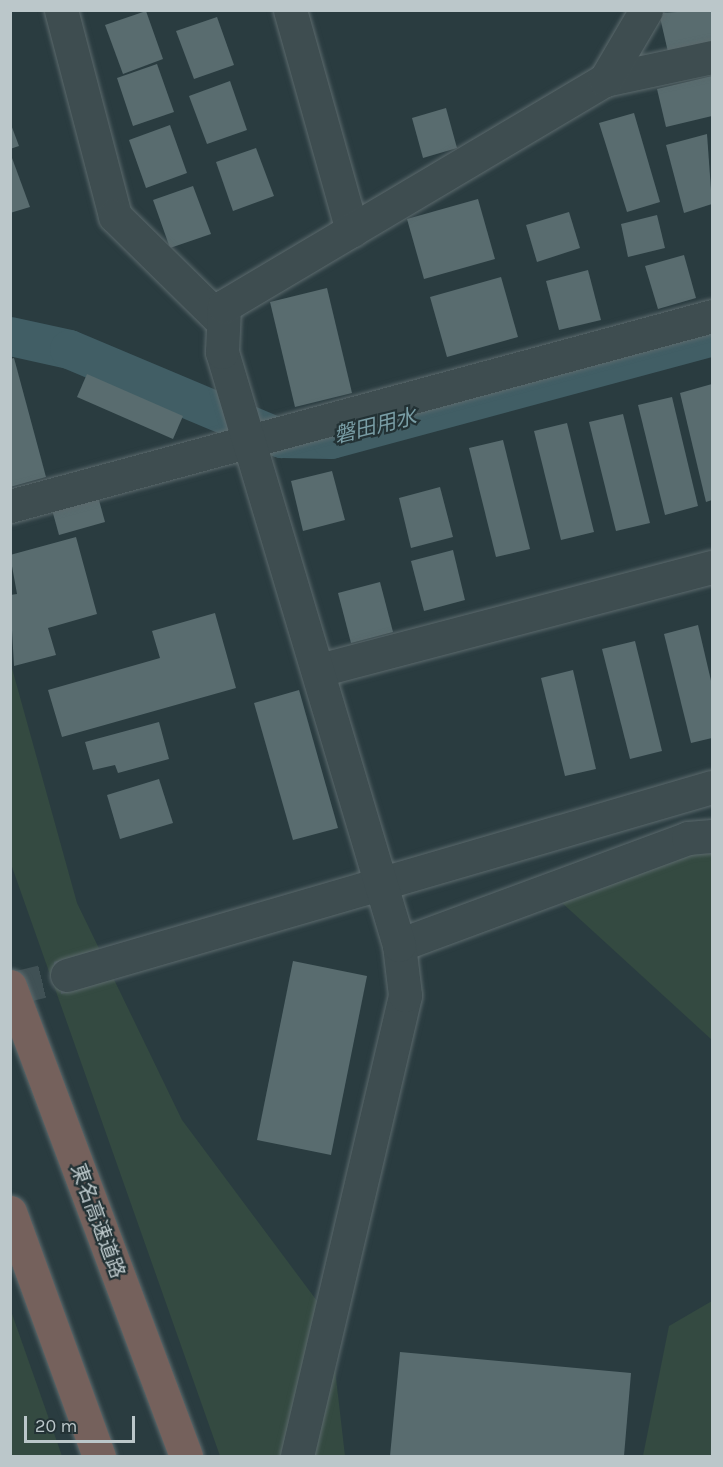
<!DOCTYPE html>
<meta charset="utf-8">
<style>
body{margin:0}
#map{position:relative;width:723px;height:1467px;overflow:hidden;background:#2a3c40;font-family:Karla,"Noto Sans JP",sans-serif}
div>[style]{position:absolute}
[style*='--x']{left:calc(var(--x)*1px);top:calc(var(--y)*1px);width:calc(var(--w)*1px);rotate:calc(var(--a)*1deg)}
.green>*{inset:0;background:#344a41}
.canal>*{height:39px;margin:-19.5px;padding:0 19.5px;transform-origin:19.5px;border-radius:19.5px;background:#415e65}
.building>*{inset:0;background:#596c6f}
.minor-tunnel>*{height:33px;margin-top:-16.5px;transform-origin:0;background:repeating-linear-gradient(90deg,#405155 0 33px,transparent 0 49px)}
.roads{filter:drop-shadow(0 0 2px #5c6a6d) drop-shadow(0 0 2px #5c6a6d)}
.minor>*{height:33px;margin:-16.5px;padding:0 16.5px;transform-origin:16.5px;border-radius:16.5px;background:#3e4d50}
.highway>*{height:33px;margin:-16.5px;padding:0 16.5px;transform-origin:16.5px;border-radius:16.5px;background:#75615c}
span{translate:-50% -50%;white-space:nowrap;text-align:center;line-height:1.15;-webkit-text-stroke:4.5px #233235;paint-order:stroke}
.street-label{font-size:20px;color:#bbc7ca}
.water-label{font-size:21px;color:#799da5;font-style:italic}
.frame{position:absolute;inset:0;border:12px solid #bbc7ca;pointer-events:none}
.scale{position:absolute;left:24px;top:1416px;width:111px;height:27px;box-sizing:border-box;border:3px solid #bbc7ca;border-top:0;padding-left:8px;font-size:18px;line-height:21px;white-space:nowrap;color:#bbc7ca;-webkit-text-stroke:4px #233235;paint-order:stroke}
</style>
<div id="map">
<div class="green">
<div style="clip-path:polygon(10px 661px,77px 903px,182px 1120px,329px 1317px,345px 1456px,220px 1456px,11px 864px)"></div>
<div style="clip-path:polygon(655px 850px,712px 854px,712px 1040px,548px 890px)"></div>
<div style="clip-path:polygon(712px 1301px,712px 1456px,643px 1456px,669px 1326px)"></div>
<div style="clip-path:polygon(11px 1311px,62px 1456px,11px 1455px)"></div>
</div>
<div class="canal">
<div style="--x:10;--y:336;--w:60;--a:12.4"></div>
<div style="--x:69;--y:349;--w:230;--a:22.8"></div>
<div style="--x:281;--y:438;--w:50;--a:1.1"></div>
<div style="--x:331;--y:439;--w:395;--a:-15.1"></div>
</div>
<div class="building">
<div style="clip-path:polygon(712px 10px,712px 42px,668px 52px,659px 13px)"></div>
<div style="clip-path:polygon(146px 11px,163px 59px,123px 74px,105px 25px)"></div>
<div style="clip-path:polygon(217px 17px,234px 65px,194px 79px,176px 31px)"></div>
<div style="clip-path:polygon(157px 64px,174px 112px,133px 126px,117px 78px)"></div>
<div style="clip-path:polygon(712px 76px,712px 116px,666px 127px,657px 89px)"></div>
<div style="clip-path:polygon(230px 81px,247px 130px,207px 144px,189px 96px)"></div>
<div style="clip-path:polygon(446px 108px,457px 148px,423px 158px,412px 118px)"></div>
<div style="clip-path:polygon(634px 113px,660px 202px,627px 212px,599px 123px)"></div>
<div style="clip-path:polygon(10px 122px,19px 146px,10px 149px)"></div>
<div style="clip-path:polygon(170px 125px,187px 173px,146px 188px,129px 140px)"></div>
<div style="clip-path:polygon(707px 134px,712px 204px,684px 213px,666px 145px)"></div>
<div style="clip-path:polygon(256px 148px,274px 196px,233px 211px,216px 162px)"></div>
<div style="clip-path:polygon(12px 158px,30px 207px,10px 213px,10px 159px)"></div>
<div style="clip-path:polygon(193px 186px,211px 234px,170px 248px,153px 200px)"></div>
<div style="clip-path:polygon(478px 199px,495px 259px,424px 279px,407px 219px)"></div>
<div style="clip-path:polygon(569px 212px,580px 248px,537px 262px,526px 225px)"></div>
<div style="clip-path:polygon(657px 215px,665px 248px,628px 257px,621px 224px)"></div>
<div style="clip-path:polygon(684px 255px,696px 298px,658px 309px,645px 266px)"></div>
<div style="clip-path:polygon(588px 270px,601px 320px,559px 330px,546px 281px)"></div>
<div style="clip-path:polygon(501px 277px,518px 337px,447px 357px,430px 297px)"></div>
<div style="clip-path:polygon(327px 288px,352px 393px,295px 407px,270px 302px)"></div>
<div style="clip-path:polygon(14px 358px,46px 477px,10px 487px,10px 359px)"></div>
<div style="clip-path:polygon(87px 374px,183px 416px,173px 439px,77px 397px)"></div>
<div style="clip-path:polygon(712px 384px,712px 500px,706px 502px,680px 393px)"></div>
<div style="clip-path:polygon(672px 397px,698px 506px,665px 515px,638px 405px)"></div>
<div style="clip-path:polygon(623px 414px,650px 523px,616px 531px,589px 422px)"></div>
<div style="clip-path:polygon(567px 423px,594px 532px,561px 540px,534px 431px)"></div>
<div style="clip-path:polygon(503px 440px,530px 549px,496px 557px,469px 448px)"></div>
<div style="clip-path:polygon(332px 471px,345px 520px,303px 531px,291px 481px)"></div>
<div style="clip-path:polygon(440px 487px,453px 537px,411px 548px,399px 498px)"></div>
<div style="clip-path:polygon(97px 493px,105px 522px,59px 535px,51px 506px)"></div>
<div style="clip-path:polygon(76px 537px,97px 614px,48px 628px,56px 655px,14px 666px,10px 595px,17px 594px,10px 555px)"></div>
<div style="clip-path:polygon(453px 550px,465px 600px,424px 611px,411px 561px)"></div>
<div style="clip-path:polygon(380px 582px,393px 632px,351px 643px,338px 593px)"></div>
<div style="clip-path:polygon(215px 613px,236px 688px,62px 737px,48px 690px,160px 658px,152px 631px)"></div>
<div style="clip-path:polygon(698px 625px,712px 685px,712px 738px,691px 743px,664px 634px)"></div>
<div style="clip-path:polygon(635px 641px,662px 751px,630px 759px,602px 649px)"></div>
<div style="clip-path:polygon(573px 670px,596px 769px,565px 776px,541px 678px)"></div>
<div style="clip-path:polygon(299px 690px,338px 828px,293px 840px,254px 703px)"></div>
<div style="clip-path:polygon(159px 722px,169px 759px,118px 773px,115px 765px,93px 770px,85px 742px)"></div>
<div style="clip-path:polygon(159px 779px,173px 823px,120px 839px,107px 795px)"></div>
<div style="clip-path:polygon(293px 961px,367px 976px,331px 1155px,257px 1140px)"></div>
<div style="clip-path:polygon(400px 1352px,631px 1373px,624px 1456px,390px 1456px)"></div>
</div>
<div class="minor-tunnel">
<div style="--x:10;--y:989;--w:59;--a:-13.8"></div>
</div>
<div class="roads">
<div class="minor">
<div style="--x:61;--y:10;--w:213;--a:75.3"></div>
<div style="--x:115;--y:216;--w:151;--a:44.5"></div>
<div style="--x:290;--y:10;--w:229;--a:74.3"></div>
<div style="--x:605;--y:80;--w:109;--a:-12.1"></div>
<div style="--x:10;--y:506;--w:727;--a:-15.14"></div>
<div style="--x:319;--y:670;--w:406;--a:-14.7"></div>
<div style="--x:399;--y:945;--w:308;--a:-20.3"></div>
<div style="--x:688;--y:838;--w:24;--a:-5"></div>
<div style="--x:67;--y:975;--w:672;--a:-16.25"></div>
<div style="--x:297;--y:1456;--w:473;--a:-76.8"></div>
<div style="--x:405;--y:995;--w:50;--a:-96.8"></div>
<div style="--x:399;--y:945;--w:619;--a:-106.62"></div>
<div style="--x:222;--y:352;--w:46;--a:-87.5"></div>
<div style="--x:224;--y:306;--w:443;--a:-30.7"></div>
<div style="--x:605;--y:80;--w:81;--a:-59.6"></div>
</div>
<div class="highway">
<div style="--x:10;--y:986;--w:502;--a:69.47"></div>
<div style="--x:10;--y:1212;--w:260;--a:70"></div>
</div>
</div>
<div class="street-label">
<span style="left:98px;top:1221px;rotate:70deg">東名高速道路</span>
</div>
<div class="water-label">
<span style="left:375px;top:426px;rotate:-14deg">磐田用水</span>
</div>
<div class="frame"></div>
<div class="scale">20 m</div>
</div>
